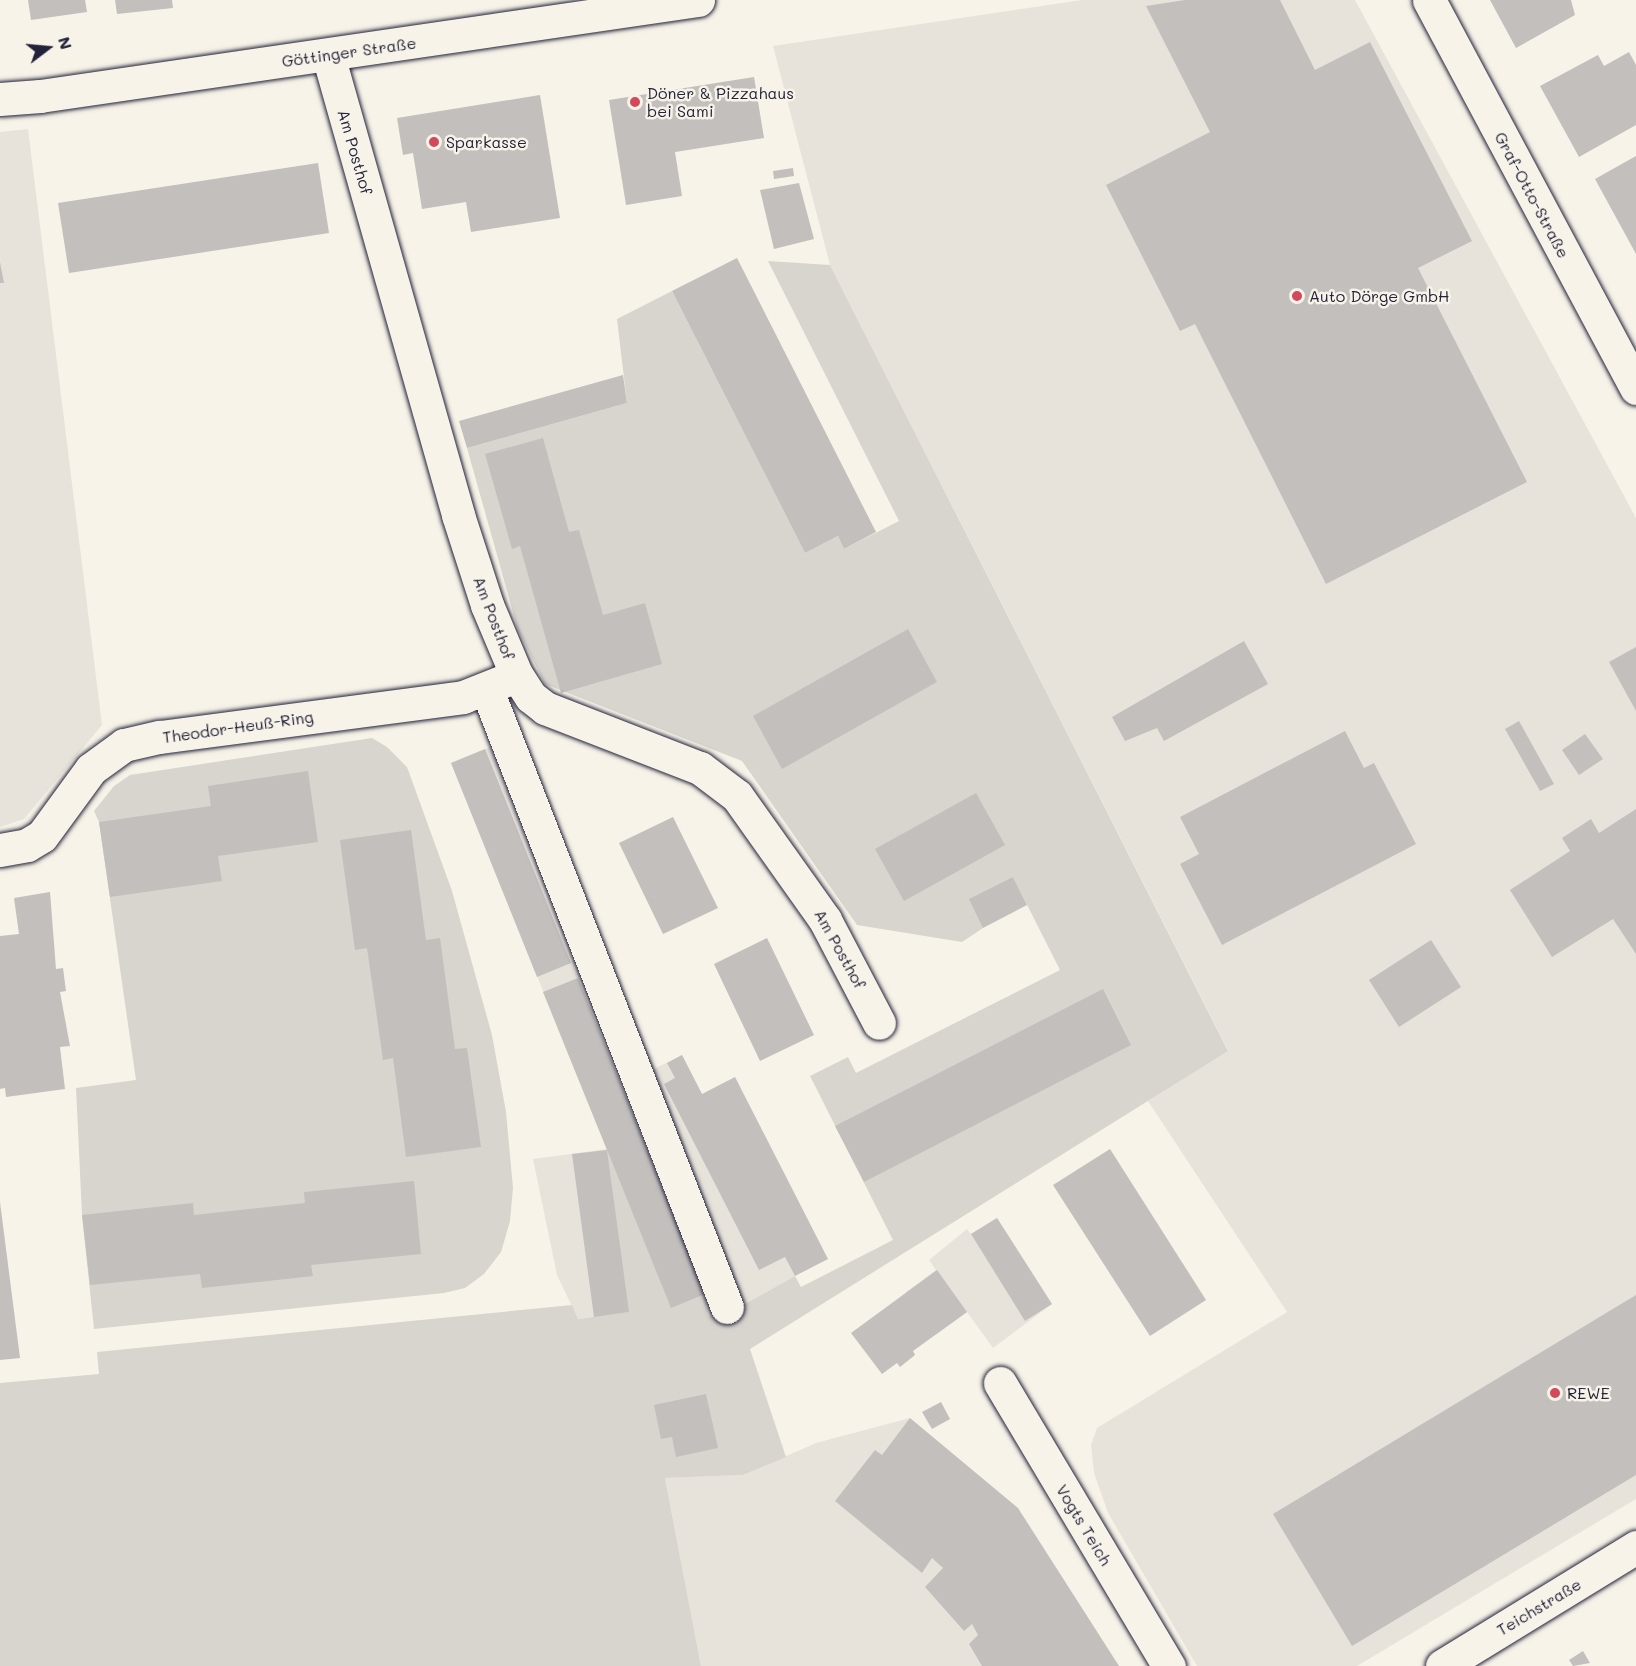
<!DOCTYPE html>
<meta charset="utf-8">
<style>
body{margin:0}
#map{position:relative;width:1636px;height:1666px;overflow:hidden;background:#f7f3e8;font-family:Mali,sans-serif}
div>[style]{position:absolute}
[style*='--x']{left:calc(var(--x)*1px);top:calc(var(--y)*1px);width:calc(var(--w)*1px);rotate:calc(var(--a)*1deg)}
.built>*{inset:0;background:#e7e3db}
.green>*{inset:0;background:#d8d5cf}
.building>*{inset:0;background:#c2bfbd}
.roads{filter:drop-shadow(0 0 2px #22223b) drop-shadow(0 0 2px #22223b)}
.minor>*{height:33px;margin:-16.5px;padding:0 16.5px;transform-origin:16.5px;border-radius:16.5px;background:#f7f3e8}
.major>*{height:33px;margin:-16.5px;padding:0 16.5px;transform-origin:16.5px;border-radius:16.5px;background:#f7f3e8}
.dots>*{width:16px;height:16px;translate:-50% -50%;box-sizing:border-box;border:3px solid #f7f3e8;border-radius:50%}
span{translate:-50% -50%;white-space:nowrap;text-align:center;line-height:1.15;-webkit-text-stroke:5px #f7f3e8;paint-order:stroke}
.street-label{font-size:16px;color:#22223b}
.poi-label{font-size:16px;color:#22223b}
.left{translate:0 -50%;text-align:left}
.north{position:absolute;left:18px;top:18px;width:60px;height:60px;-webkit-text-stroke:4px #f7f3e8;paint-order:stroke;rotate:74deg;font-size:16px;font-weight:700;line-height:24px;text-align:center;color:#22223b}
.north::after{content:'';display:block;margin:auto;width:21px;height:27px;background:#22223b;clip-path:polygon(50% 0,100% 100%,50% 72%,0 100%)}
</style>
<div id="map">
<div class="built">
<div style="clip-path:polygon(1082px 0,1355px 0,1636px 518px,1636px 1499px,1357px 1666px,1197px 1666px,1108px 1513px,1094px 1473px,1091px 1445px,1097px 1428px,1287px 1312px,1148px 1101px,1228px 1050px,830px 265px,773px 46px)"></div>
<div style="clip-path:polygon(28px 129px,102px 725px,24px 819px,0 827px,0 132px)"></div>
<div style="clip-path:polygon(520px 735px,654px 1069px,682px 1055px,795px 1276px,736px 1309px,708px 1316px,705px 1294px,671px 1308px,608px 1153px,629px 1312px,578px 1319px,557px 1275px,533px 1159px,607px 1149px,451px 763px)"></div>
<div style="clip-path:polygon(997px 1218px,1052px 1304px,993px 1348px,967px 1312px,937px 1334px,906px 1292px,936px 1270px,929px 1260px,967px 1229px,971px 1234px)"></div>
<div style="clip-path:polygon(910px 1418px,1119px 1666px,701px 1666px,665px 1478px,743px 1475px,816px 1443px)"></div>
</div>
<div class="green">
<div style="clip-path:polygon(768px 261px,830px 265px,1228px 1051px,750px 1349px,786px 1457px,743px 1475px,665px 1478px,701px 1666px,0 1666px,0 1383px,99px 1374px,97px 1352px,572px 1305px,578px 1319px,628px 1312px,607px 1150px,671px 1307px,705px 1294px,708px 1316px,736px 1309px,795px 1276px,801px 1287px,893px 1240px,810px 1076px,848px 1057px,856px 1073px,1060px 970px,1013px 877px,983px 928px,962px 942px,857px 925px,742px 761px,545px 684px,518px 630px,467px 448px,627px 403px,617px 319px,672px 291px,805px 553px,838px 536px,844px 549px,899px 521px)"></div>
<div style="clip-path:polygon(372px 738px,387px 747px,407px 767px,452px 891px,492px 1035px,506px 1112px,513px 1188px,510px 1221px,501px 1252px,484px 1274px,465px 1288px,444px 1293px,94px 1329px,82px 1215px,76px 1088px,136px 1080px,99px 822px,94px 811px,114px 786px,130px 775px)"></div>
</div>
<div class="building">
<div style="clip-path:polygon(28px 0,85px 0,87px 12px,31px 20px)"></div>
<div style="clip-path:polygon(115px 0,172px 0,173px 8px,117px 14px)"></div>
<div style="clip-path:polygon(1185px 0,1280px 0,1315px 70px,1370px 42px,1472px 241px,1418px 268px,1527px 482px,1326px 584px,1195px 324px,1180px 331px,1106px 185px,1210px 132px,1146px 6px)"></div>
<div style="clip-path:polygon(1490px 0,1571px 0,1575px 15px,1516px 48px)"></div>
<div style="clip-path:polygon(1629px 52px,1636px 65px,1636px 125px,1579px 157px,1540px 86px,1598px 55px,1604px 66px)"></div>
<div style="clip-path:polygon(754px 77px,764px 138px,675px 152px,682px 196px,626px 205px,609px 100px)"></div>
<div style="clip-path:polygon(540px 95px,560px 218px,471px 232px,466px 202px,422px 209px,413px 153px,403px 155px,397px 118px)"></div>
<div style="clip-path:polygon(1636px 156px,1636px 254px,1595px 179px)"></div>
<div style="clip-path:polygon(318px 163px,329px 233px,69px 273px,58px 203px)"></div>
<div style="clip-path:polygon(793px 168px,794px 176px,774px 179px,773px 171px)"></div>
<div style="clip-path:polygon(799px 183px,814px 239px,774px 249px,760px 190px)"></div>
<div style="clip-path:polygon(737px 258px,876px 532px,844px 549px,838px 536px,805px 553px,672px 291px)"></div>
<div style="clip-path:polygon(0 262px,4px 283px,0 283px)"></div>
<div style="clip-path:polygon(623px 375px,627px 403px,467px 448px,459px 421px)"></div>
<div style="clip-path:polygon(543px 438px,569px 532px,579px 530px,603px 615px,645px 603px,662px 664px,561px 693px,520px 546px,512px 549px,485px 454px)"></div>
<div style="clip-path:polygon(908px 629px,937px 682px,782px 769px,753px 716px)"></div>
<div style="clip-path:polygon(1244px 641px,1268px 684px,1164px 741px,1157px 728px,1125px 741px,1112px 717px)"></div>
<div style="clip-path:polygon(1636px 647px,1636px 711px,1609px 662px)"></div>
<div style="clip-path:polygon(1519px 721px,1554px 784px,1540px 791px,1505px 729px)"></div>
<div style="clip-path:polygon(1345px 731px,1364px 768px,1374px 763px,1416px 844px,1222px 945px,1180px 864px,1199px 854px,1180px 817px)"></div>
<div style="clip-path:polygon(1585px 734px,1603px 759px,1579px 775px,1562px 750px)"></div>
<div style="clip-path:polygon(485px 749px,571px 963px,537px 977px,451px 763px)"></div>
<div style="clip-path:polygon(308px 771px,318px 842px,218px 856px,222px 881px,110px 897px,99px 822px,211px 806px,208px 786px)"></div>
<div style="clip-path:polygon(976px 793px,1005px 845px,904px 901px,875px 849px)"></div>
<div style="clip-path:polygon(1636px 809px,1636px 954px,1613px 919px,1552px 957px,1510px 890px,1570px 851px,1562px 838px,1591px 819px,1599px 833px)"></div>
<div style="clip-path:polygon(673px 817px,718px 908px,663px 934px,619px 843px)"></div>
<div style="clip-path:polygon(411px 830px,426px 940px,440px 938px,455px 1049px,467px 1048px,481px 1147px,406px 1157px,393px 1058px,383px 1060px,367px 948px,355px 950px,340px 840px)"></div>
<div style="clip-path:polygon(1013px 877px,1027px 905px,983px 928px,969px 899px)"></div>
<div style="clip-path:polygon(50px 892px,56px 969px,63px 968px,66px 991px,60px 992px,70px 1046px,60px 1047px,65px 1089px,6px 1097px,5px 1088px,0 1089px,0 936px,19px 934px,14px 898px)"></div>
<div style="clip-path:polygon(767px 938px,814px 1035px,760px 1061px,714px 964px)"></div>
<div style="clip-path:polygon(1431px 940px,1461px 987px,1399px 1027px,1369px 980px)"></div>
<div style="clip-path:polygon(578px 978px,705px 1294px,671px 1308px,543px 992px)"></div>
<div style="clip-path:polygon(1103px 989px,1131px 1045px,864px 1182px,835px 1126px)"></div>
<div style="clip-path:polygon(682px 1055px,702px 1094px,735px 1077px,828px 1259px,795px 1276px,785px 1257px,759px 1270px,664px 1084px,675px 1078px,667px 1063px)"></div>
<div style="clip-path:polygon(1110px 1149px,1206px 1300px,1150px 1336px,1053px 1185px)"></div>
<div style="clip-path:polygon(607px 1150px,629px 1312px,594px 1317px,572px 1154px)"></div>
<div style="clip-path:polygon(414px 1181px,421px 1254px,311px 1265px,313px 1276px,202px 1288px,200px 1274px,90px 1285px,82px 1215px,193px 1203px,194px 1215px,305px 1203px,304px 1192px)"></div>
<div style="clip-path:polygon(0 1202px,20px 1358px,0 1360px)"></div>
<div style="clip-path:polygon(997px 1218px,1052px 1304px,1025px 1321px,971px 1234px)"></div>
<div style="clip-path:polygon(937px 1270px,967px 1312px,913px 1351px,915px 1355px,900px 1367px,897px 1363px,882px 1374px,851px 1333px)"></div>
<div style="clip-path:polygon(1636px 1295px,1636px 1475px,1352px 1646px,1273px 1514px)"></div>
<div style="clip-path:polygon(706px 1394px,718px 1448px,676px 1457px,672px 1437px,661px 1439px,654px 1405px)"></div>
<div style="clip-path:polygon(941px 1402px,950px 1419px,932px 1429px,922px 1412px)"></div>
<div style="clip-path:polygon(910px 1418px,1018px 1508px,1119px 1666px,982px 1666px,969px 1644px,978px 1635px,972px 1624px,964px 1631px,925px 1587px,943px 1568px,932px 1558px,922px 1573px,835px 1501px,875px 1450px,882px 1455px)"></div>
<div style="clip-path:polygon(1583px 1651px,1590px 1663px,1573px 1666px,1569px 1660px)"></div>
</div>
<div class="roads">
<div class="minor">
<div style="--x:1429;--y:0;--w:440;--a:61.9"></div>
<div style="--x:328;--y:55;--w:478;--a:74.2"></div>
<div style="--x:458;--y:515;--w:95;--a:72.1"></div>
<div style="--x:487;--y:605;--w:75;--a:67.2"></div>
<div style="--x:516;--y:674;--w:27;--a:57"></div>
<div style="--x:531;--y:697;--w:18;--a:38"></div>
<div style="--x:545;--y:708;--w:166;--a:21.2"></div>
<div style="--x:700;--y:768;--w:46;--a:37.1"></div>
<div style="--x:737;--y:796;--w:152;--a:54.6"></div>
<div style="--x:825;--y:920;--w:116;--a:62.3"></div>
<div style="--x:487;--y:690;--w:662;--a:68.75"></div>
<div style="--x:0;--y:850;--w:27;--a:-10"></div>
<div style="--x:27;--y:845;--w:17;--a:-31"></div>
<div style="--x:42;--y:836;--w:83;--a:-53.8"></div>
<div style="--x:91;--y:769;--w:41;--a:-36"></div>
<div style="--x:124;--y:745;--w:37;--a:-13"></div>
<div style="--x:160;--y:737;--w:306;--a:-7.5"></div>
<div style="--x:463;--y:697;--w:46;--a:-21.6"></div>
<div style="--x:1000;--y:1383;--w:330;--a:59.2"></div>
<div style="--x:1442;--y:1666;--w:228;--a:-31.5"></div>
</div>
<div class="major">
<div style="--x:0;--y:99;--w:40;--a:-4.3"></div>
<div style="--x:40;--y:96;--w:665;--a:-8.3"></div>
</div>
</div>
<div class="dots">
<div style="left:635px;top:102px;background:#d1495b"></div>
<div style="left:434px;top:142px;background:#d1495b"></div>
<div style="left:1297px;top:296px;background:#d1495b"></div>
<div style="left:1555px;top:1393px;background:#d1495b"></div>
</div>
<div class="street-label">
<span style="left:349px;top:52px;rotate:-8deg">Göttinger Straße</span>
<span style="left:355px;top:152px;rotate:74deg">Am Posthof</span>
<span style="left:1532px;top:195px;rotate:62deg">Graf-Otto-Straße</span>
<span style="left:494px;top:618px;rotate:69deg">Am Posthof</span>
<span style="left:238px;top:727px;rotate:-8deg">Theodor-Heuß-Ring</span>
<span style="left:840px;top:949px;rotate:61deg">Am Posthof</span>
<span style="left:1084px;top:1525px;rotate:59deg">Vogts Teich</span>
<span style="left:1539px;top:1607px;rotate:-31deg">Teichstraße</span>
</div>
<div class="poi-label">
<span class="left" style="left:647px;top:102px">Döner &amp; Pizzahaus<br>bei Sami</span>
<span class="left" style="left:446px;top:142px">Sparkasse</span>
<span class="left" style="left:1309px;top:296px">Auto Dörge GmbH</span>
<span class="left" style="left:1567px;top:1393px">REWE</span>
</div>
<div class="north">N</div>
</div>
